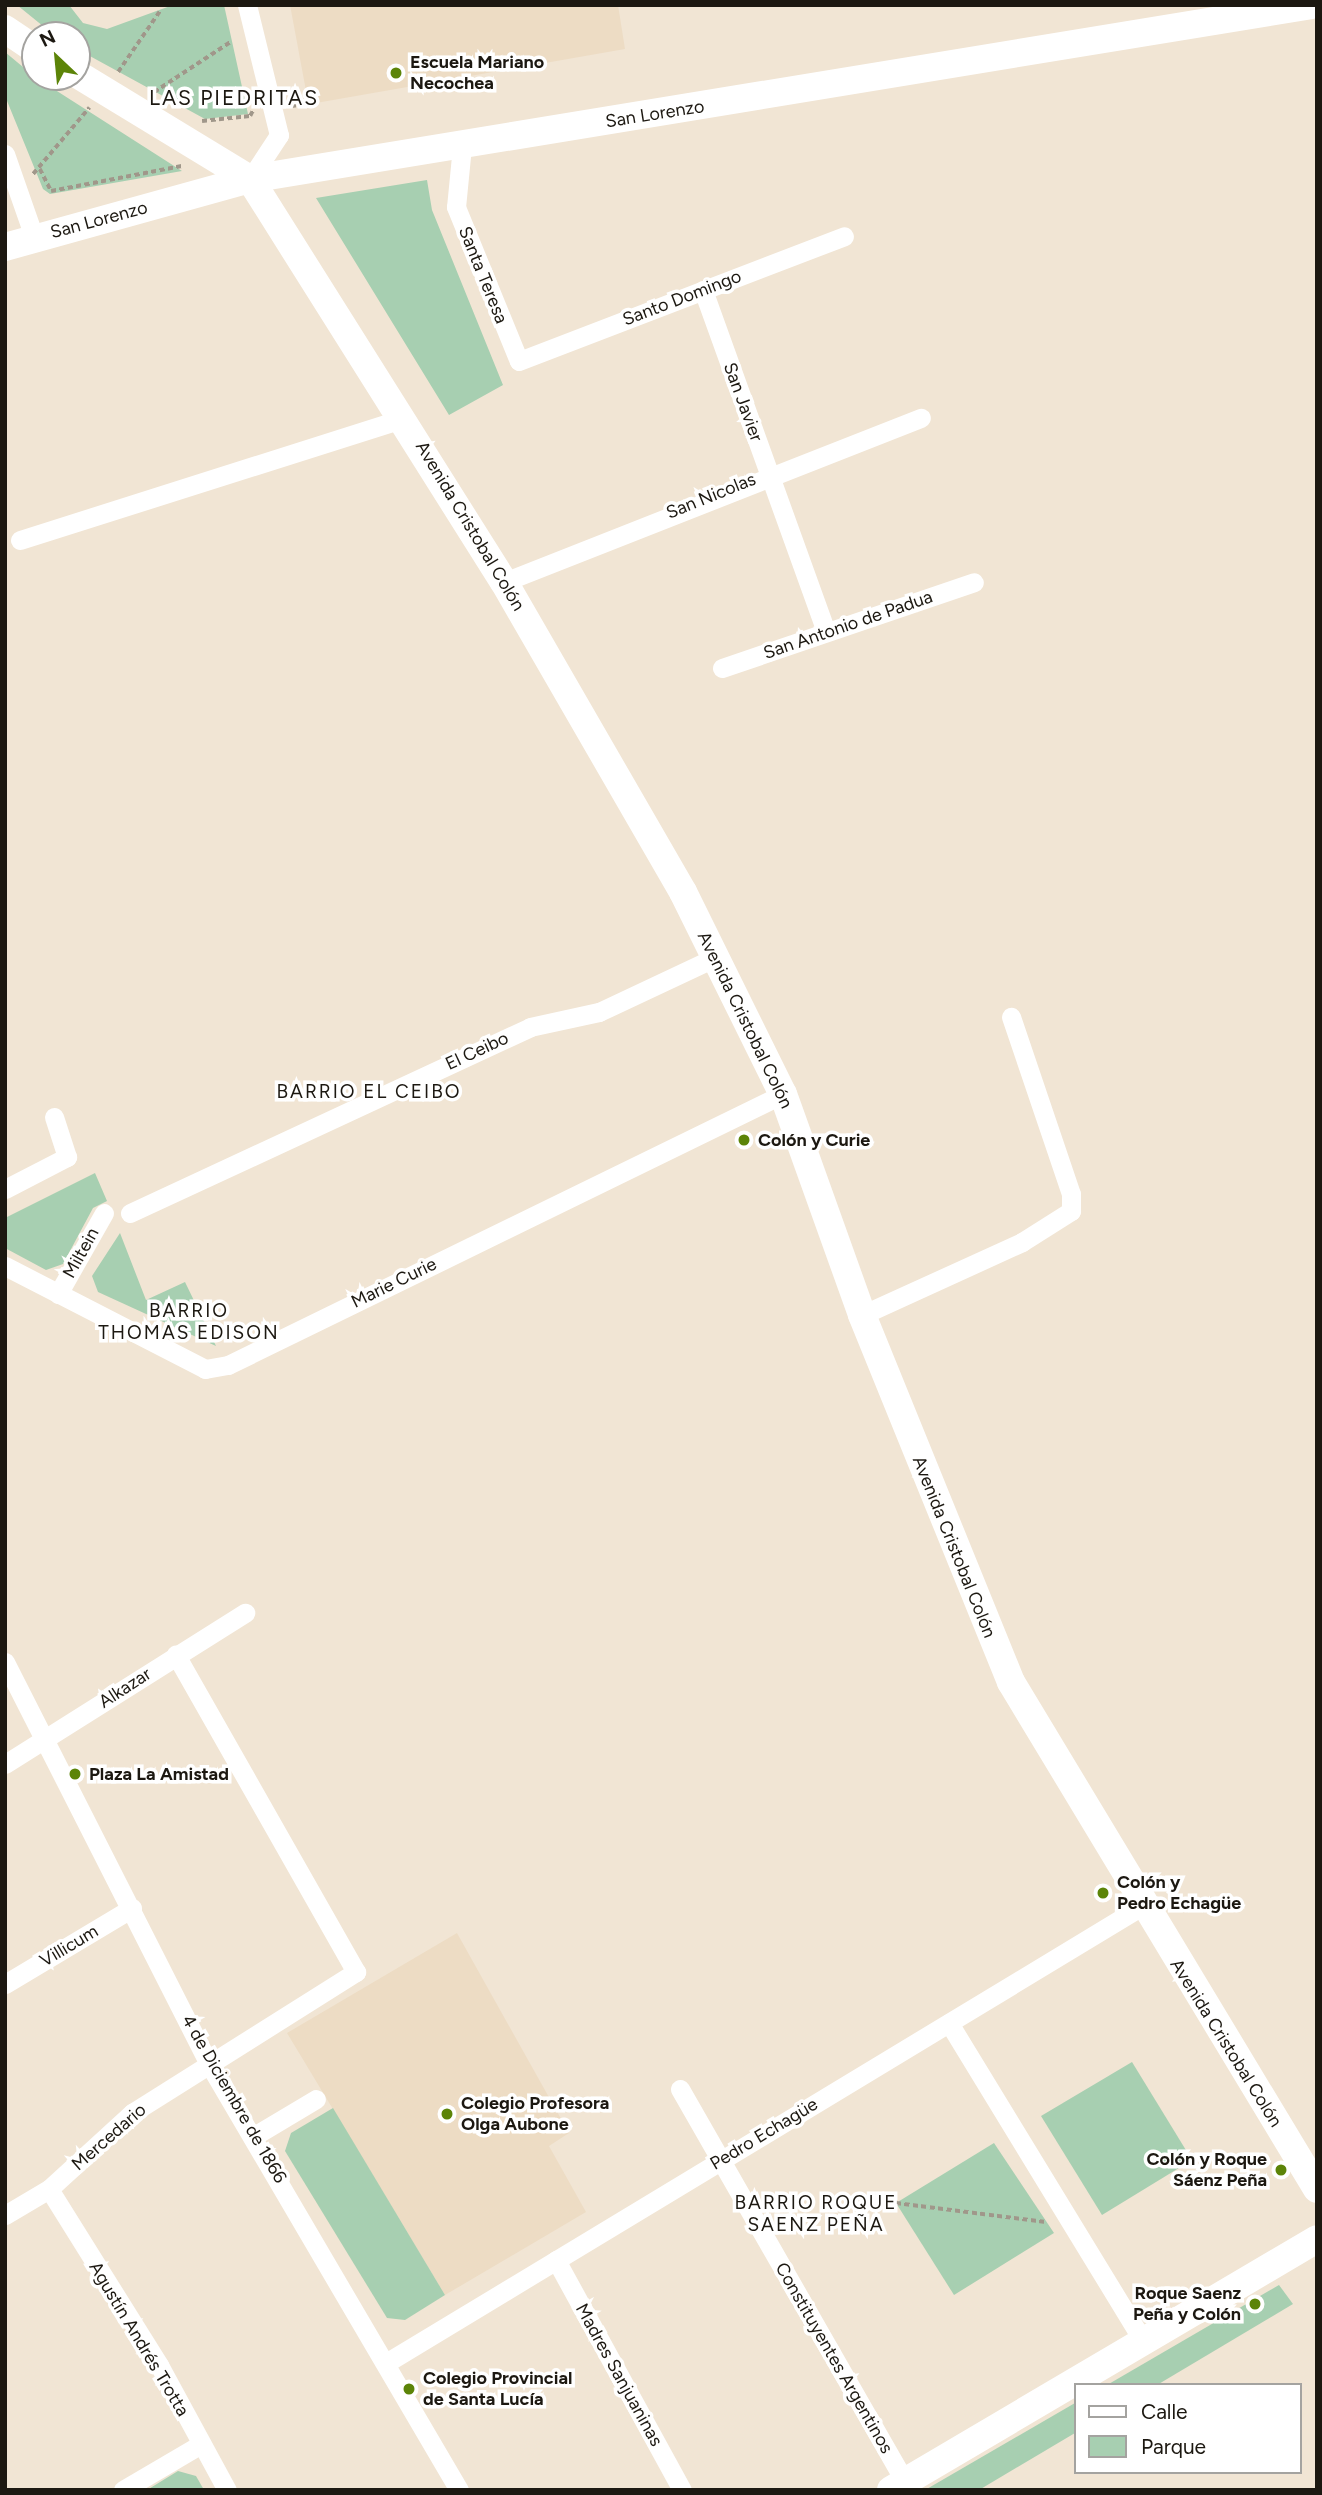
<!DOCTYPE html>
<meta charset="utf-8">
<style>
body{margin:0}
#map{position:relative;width:1322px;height:2495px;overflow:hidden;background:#f1e5d4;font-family:Figtree,sans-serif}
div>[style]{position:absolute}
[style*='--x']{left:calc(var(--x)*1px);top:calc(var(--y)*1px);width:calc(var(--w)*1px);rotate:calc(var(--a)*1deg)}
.built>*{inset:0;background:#eddcc4}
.green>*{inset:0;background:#a7cfb1}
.path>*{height:3.5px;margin-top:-1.75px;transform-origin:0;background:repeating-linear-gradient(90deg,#a0978a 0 5px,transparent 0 8.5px)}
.street>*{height:19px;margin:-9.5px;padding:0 9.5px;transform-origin:9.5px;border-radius:9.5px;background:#fff}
.secondary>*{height:28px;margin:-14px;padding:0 14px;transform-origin:14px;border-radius:14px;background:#fff}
.dots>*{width:19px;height:19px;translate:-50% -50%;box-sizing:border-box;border:4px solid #fff;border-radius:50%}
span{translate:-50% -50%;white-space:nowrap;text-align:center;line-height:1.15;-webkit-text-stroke:7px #fff;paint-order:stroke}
.poi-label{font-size:18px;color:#1c1811;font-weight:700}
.left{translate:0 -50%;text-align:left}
.right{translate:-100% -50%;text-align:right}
.street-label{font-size:18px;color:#1c1811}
.neighbourhood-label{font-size:19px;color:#1c1811;letter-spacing:2px}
.quarter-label{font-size:21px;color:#1c1811;letter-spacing:2px}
.frame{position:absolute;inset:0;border:7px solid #1c1811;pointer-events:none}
.legend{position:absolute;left:1074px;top:2383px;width:228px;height:91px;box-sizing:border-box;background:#fff;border:2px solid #a4a3a0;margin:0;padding:9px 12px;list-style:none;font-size:21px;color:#1c1811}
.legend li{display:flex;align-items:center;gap:14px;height:35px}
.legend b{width:35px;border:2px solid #a4a3a0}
.north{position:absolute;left:21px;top:21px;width:70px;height:70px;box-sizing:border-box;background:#fff;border:2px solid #a4a3a0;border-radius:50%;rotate:334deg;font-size:19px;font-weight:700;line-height:28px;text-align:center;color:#1c1811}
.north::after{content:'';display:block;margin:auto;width:24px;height:32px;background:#5c8408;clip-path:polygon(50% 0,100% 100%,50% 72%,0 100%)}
</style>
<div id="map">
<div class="built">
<div style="clip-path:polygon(290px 5px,618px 5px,625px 49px,316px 103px,307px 96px)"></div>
<div style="clip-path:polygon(457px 1933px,569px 2133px,549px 2146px,586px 2212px,445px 2295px,287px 2033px)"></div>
</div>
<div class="green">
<div style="clip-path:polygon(17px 5px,69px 5px,83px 23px,107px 29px,173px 5px,224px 5px,248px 114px,205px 119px,77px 49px,77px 35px,54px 35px)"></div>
<div style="clip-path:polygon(5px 52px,35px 77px,182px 171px,50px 194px,43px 189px,5px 96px)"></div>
<div style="clip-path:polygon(427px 180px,432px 210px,503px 385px,449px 415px,316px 198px)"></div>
<div style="clip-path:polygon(95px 1173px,107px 1201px,93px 1208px,63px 1264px,46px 1270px,5px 1248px,5px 1218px)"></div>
<div style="clip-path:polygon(120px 1233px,146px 1300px,185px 1282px,216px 1346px,98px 1292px,92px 1276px)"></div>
<div style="clip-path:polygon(1132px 2062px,1192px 2160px,1102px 2215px,1041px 2116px)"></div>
<div style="clip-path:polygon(333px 2108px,445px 2295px,405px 2320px,387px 2318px,285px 2151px,291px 2133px)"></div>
<div style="clip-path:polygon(994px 2143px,1054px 2233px,954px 2295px,896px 2203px)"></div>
<div style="clip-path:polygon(1279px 2285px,1293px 2304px,1157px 2385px,1107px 2385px)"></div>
<div style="clip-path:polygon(1075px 2403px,1075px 2433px,979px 2490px,925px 2490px)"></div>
<div style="clip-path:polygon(178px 2471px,196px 2476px,204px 2490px,147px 2490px)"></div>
</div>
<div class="path">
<div style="--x:118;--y:72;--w:74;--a:-55.5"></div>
<div style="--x:154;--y:92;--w:93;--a:-33.2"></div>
<div style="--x:291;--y:106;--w:25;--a:-7"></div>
<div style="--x:202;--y:121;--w:48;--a:-5.9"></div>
<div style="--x:250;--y:116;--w:7;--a:-63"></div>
<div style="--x:40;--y:169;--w:25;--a:63"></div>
<div style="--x:51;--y:191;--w:133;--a:-10.8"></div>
<div style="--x:33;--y:174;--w:87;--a:-49.7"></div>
<div style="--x:896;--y:2203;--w:151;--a:7.2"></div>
</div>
<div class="street">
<div style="--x:247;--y:5;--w:134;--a:76.2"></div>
<div style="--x:279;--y:135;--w:53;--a:123.4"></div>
<div style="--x:462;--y:146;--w:61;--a:95.6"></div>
<div style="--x:456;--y:207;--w:166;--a:67.8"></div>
<div style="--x:519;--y:361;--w:348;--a:-21"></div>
<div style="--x:5;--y:154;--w:88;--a:70.7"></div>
<div style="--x:703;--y:290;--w:363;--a:70.2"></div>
<div style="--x:20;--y:540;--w:404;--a:-17.6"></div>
<div style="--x:504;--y:582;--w:448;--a:-21.5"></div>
<div style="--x:722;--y:668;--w:266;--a:-18.8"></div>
<div style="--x:5;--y:1189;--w:70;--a:-27.3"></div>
<div style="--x:67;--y:1157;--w:42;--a:-108"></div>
<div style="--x:130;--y:1213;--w:441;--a:-24.9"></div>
<div style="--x:530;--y:1027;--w:71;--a:-12.3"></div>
<div style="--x:599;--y:1012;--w:129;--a:-25.2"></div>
<div style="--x:5;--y:1266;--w:225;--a:27.2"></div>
<div style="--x:205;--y:1369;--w:23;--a:-10"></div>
<div style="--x:228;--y:1365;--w:618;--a:-26.03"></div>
<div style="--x:58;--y:1294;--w:93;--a:-60.4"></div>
<div style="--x:862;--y:1315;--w:176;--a:-24.5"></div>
<div style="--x:1022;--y:1242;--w:58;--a:-32.3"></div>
<div style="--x:1071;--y:1211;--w:17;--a:-90"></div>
<div style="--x:1071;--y:1194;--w:187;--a:-108.7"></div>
<div style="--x:5;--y:1662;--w:451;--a:63.1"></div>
<div style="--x:209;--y:2064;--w:494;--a:59.6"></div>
<div style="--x:5;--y:1764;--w:284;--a:-32.2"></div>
<div style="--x:5;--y:1984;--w:148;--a:-30.9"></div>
<div style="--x:949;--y:2023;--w:374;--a:58.6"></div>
<div style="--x:680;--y:2089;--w:453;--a:60.2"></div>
<div style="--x:254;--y:2136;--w:72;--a:-30.8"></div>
<div style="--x:49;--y:2189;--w:208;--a:58"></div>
<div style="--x:159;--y:2365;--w:142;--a:61.5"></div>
<div style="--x:5;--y:2215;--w:51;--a:-30.6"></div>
<div style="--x:49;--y:2189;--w:113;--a:-42.5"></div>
<div style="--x:132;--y:2113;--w:265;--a:-32.2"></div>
<div style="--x:356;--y:1972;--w:365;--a:-119.6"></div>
<div style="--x:556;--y:2260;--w:262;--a:61.3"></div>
<div style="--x:386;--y:2363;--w:883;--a:-31.15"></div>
<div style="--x:123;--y:2490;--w:91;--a:-30.5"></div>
</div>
<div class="secondary">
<div style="--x:5;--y:29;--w:36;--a:34"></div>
<div style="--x:77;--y:74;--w:202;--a:31.3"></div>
<div style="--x:250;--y:179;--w:476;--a:57.8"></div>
<div style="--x:504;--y:582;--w:358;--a:60"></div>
<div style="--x:683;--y:892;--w:225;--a:63.7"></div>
<div style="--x:783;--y:1094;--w:235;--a:70.3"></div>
<div style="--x:862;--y:1315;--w:396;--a:67.9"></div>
<div style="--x:1011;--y:1682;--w:592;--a:58.89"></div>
<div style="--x:5;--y:247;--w:254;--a:-15.5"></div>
<div style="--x:250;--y:179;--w:1075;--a:-9.31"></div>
<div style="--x:891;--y:2490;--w:494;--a:-30.5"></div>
</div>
<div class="dots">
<div style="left:396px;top:73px;background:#5c8408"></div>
<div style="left:744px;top:1140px;background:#5c8408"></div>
<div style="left:75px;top:1774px;background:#5c8408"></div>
<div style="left:1103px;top:1893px;background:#5c8408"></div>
<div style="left:447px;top:2114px;background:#5c8408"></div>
<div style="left:1281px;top:2170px;background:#5c8408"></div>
<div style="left:1255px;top:2304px;background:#5c8408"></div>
<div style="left:409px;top:2389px;background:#5c8408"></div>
</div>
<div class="poi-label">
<span class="left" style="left:410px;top:73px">Escuela Mariano<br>Necochea</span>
<span class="left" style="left:758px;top:1140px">Colón y Curie</span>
<span class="left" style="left:89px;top:1774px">Plaza La Amistad</span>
<span class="left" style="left:1117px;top:1893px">Colón y<br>Pedro Echagüe</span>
<span class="left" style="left:461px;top:2114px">Colegio Profesora<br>Olga Aubone</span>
<span class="right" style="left:1267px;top:2170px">Colón y Roque<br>Sáenz Peña</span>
<span class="right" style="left:1241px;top:2304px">Roque Saenz<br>Peña y Colón</span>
<span class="left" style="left:423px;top:2389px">Colegio Provincial<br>de Santa Lucía</span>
</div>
<div class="street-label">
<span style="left:655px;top:114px;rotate:-9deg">San Lorenzo</span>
<span style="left:99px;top:220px;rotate:-15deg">San Lorenzo</span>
<span style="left:483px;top:275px;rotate:68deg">Santa Teresa</span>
<span style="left:682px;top:298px;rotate:-21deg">Santo Domingo</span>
<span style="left:743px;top:402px;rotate:70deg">San Javier</span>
<span style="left:711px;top:496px;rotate:-22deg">San Nicolas</span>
<span style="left:470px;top:526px;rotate:59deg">Avenida Cristobal Colón</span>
<span style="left:848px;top:625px;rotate:-19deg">San Antonio de Padua</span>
<span style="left:745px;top:1020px;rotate:64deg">Avenida Cristobal Colón</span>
<span style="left:477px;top:1051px;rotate:-25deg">El Ceibo</span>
<span style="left:81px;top:1253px;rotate:-61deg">Miltein</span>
<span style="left:394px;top:1283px;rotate:-26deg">Marie Curie</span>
<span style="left:954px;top:1547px;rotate:68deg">Avenida Cristobal Colón</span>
<span style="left:125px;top:1688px;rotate:-33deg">Alkazar</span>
<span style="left:69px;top:1946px;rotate:-31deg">Villicum</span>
<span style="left:1226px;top:2043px;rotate:58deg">Avenida Cristobal Colón</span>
<span style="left:234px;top:2099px;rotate:60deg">4 de Diciembre de 1866</span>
<span style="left:764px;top:2134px;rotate:-31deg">Pedro Echagüe</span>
<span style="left:109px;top:2137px;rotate:-41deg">Mercedario</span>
<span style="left:139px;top:2339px;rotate:59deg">Agustín Andrés Trotta</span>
<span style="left:834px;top:2358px;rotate:60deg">Constituyentes Argentinos</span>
<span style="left:619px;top:2375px;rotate:61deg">Madres Sanjuaninas</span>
</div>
<div class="neighbourhood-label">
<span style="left:369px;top:1092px">BARRIO EL CEIBO</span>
<span style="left:189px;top:1322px">BARRIO<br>THOMAS EDISON</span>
<span style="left:816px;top:2214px">BARRIO ROQUE<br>SAENZ PEÑA</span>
</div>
<div class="quarter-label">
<span style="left:234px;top:98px">LAS PIEDRITAS</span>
</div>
<div class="frame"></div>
<ul class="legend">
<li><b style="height:9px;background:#fff"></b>Calle</li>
<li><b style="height:19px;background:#a7cfb1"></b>Parque</li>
</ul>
<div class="north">N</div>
</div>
